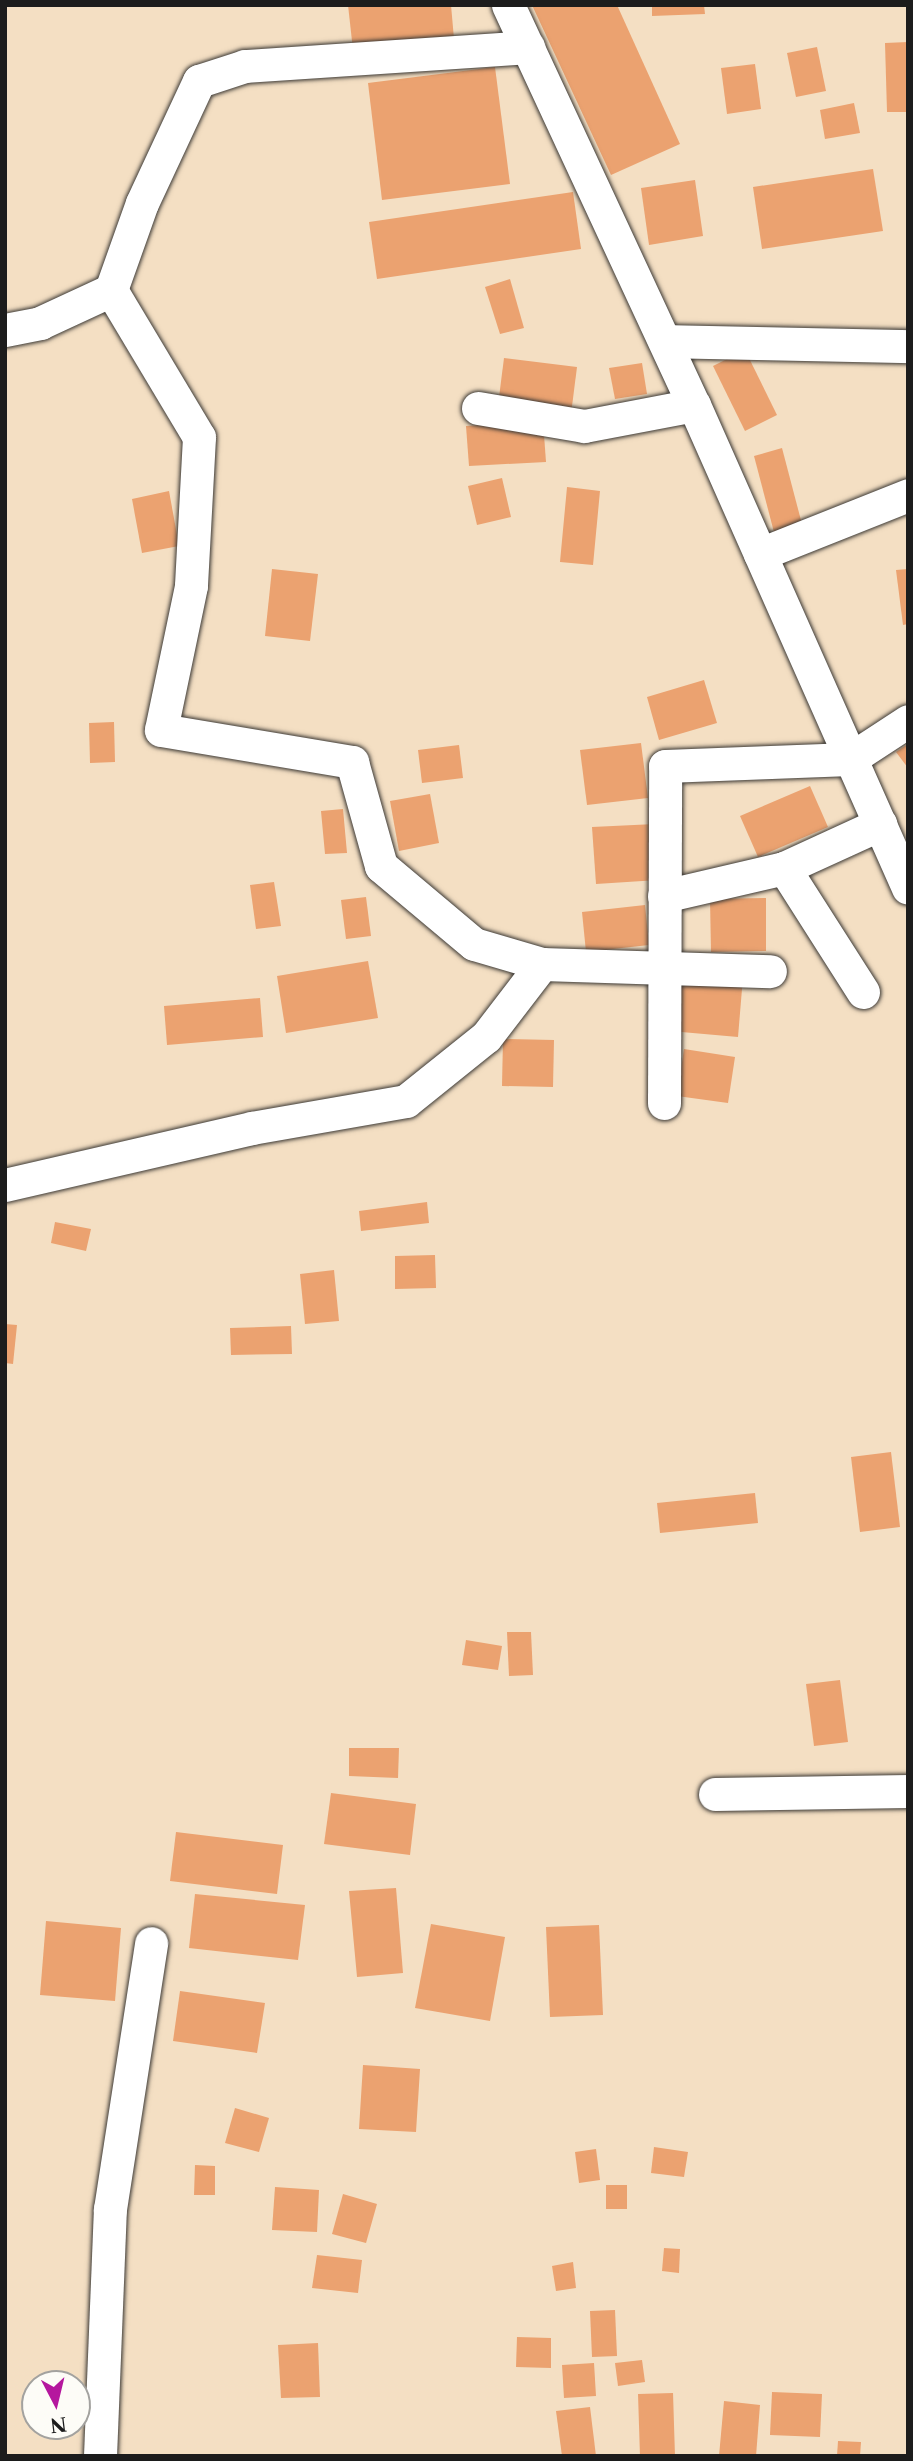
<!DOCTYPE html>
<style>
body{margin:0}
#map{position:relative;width:913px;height:2461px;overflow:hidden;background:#f4dfc3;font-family:"Libre Caslon Text",serif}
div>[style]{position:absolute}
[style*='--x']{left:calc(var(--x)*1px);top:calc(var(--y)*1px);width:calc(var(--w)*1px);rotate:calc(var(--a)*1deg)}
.building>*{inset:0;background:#eba270}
.roads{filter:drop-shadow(0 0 2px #3c3935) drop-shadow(0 0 2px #3c3935)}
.street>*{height:33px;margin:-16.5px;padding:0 16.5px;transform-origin:16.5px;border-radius:16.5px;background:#fff}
span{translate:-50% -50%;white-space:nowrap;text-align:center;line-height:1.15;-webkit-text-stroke:6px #fdfcf7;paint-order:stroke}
.frame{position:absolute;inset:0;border:7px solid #1c1c1c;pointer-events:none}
.north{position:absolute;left:21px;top:2370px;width:70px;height:70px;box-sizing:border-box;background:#fdfcf7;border:2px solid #a3a29f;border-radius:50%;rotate:173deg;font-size:19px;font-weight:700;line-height:28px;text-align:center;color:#1c1c1c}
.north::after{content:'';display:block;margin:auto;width:24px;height:32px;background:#b5179e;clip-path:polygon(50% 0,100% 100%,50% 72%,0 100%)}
</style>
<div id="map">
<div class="building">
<div style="clip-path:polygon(348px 5px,451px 5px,454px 39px,353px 50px)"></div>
<div style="clip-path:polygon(532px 5px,617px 5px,680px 144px,611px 175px)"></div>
<div style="clip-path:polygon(652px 5px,704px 5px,705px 14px,652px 16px)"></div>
<div style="clip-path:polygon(908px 42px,908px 112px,887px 112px,885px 43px)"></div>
<div style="clip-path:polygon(817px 47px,826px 91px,796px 97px,787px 53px)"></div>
<div style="clip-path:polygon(755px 64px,761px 109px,727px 114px,721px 68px)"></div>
<div style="clip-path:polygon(495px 67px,510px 184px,382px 200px,368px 83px)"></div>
<div style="clip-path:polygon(854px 103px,860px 133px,825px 139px,820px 110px)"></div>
<div style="clip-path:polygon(873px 169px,883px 231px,762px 249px,753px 187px)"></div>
<div style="clip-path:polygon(695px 180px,703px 236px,649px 245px,641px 188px)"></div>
<div style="clip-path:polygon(573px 192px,581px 249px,377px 279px,369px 222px)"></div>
<div style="clip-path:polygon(510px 279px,524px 328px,500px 334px,485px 287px)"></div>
<div style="clip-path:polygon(745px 350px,777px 415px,745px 431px,713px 366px)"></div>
<div style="clip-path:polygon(504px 358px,577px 367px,571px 414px,498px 405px)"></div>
<div style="clip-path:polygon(642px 363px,647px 394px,615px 399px,609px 368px)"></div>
<div style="clip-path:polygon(543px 421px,546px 462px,469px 466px,466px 426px)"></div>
<div style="clip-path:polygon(782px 448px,803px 528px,775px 536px,754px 456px)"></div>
<div style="clip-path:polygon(502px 478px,511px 517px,477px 525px,468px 486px)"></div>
<div style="clip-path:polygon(567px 487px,600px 491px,593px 565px,560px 562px)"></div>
<div style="clip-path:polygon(169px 491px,179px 546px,142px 553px,132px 499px)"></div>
<div style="clip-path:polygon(272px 569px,318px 574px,310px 641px,265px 636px)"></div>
<div style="clip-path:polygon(908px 569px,908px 624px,903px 625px,896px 570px)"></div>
<div style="clip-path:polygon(704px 680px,717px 723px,659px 740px,647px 697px)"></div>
<div style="clip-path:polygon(114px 722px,115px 762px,90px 763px,89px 723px)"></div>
<div style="clip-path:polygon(641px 743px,648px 798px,587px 805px,580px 750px)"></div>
<div style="clip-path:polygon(908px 744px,908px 768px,896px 752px)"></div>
<div style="clip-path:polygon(459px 745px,463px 778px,422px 783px,418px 750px)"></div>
<div style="clip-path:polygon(810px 786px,828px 827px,758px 857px,740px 816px)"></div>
<div style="clip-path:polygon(430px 794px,439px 843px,399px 851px,390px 801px)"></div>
<div style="clip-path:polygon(343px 809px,347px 853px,325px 854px,321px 811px)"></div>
<div style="clip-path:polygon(655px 824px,658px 880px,596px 884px,592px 827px)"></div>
<div style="clip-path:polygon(274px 882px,281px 926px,256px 929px,250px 885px)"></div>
<div style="clip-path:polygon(366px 897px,371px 936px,346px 939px,341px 900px)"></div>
<div style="clip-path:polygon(766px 898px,766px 951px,711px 952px,710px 899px)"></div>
<div style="clip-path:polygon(645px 905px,649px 945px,586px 952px,582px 912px)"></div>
<div style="clip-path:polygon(368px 961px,378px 1018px,286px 1033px,277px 976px)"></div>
<div style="clip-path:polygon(675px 971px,743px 977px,738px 1037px,670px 1031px)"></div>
<div style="clip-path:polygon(260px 998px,263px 1037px,167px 1045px,164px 1006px)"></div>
<div style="clip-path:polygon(503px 1039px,554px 1040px,553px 1087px,502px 1086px)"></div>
<div style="clip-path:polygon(684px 1049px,735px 1057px,728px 1103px,677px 1096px)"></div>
<div style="clip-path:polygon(427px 1202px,429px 1223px,361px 1231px,359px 1211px)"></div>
<div style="clip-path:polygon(55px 1222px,91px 1229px,86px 1251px,51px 1243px)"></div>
<div style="clip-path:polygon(435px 1255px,436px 1288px,395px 1289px,395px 1256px)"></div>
<div style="clip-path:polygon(334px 1270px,339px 1321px,305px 1324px,300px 1274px)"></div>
<div style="clip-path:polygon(5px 1324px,17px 1325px,13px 1364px,5px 1363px)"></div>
<div style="clip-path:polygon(291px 1326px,292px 1354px,231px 1355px,230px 1328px)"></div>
<div style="clip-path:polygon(891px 1452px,900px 1527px,860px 1532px,851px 1457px)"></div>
<div style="clip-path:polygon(755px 1493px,758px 1523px,660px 1533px,657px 1503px)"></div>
<div style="clip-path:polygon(507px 1632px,531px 1632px,533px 1675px,509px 1676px)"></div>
<div style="clip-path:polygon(466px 1640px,502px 1646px,498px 1670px,462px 1665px)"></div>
<div style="clip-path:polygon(840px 1680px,848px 1742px,814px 1746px,806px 1684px)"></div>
<div style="clip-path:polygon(349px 1748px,399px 1748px,398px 1778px,349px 1776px)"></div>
<div style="clip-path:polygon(331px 1793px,416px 1804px,410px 1855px,324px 1844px)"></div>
<div style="clip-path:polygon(176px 1832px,283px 1845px,277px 1894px,170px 1881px)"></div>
<div style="clip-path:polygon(396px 1888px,403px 1973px,357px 1977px,349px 1891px)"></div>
<div style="clip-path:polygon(195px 1894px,305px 1905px,298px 1960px,189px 1948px)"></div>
<div style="clip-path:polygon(46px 1921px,121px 1928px,115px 2001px,40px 1995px)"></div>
<div style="clip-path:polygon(431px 1924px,505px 1937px,490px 2021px,415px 2008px)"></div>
<div style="clip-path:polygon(599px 1925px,603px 2015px,550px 2017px,546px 1927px)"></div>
<div style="clip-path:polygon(180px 1991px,265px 2003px,257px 2053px,173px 2041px)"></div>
<div style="clip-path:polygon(363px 2065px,420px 2069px,416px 2132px,359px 2129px)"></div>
<div style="clip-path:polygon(235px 2108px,269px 2118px,259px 2152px,225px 2143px)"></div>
<div style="clip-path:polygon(654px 2147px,688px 2152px,684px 2177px,651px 2173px)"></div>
<div style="clip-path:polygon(596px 2149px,600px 2180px,579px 2183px,575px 2152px)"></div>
<div style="clip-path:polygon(195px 2165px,215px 2166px,215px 2195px,194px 2195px)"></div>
<div style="clip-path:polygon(606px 2185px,627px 2185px,627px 2209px,606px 2209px)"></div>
<div style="clip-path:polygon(275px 2187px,319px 2190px,317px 2232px,272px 2230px)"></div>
<div style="clip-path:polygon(343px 2194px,377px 2204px,366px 2243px,332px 2234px)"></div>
<div style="clip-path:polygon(664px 2248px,680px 2249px,679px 2273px,662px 2271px)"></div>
<div style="clip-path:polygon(317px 2255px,362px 2260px,358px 2293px,312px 2288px)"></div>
<div style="clip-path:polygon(573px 2262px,576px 2288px,556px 2291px,552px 2266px)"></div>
<div style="clip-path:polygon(615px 2310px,617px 2356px,592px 2357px,590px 2311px)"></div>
<div style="clip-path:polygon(517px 2337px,551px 2338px,551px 2368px,516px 2367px)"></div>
<div style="clip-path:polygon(318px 2343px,320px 2397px,281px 2398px,278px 2345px)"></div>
<div style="clip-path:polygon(642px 2360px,645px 2382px,618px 2386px,615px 2363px)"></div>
<div style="clip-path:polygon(594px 2363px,596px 2396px,564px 2398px,562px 2365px)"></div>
<div style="clip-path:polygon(772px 2392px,822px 2394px,820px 2437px,770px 2435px)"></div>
<div style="clip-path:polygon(673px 2393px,675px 2456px,640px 2456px,638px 2394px)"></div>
<div style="clip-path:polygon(724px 2401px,760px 2405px,756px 2456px,719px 2456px)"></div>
<div style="clip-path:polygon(590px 2407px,596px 2456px,562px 2456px,556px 2411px)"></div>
<div style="clip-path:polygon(838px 2441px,861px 2442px,860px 2456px,837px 2456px)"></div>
</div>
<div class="roads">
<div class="street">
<div style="--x:508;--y:5;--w:441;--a:65.1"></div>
<div style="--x:694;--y:405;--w:528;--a:66.1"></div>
<div style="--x:111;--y:290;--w:171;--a:59.1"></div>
<div style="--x:199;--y:437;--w:149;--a:93.1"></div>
<div style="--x:191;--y:586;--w:147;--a:101.8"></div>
<div style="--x:161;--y:730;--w:194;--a:9.5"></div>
<div style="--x:352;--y:762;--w:108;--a:74.4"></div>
<div style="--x:381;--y:866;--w:121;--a:40"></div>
<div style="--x:474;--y:944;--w:71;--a:16.4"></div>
<div style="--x:542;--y:964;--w:228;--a:1.8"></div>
<div style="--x:5;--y:330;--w:36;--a:-11"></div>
<div style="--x:40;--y:323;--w:78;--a:-24.9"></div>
<div style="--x:111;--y:290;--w:92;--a:-70.4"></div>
<div style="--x:142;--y:203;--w:135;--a:-65"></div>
<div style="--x:199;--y:81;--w:48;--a:-18.1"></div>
<div style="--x:245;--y:66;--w:284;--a:-3.8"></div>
<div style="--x:665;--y:341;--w:243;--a:1.2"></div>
<div style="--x:478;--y:408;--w:108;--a:9.6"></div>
<div style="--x:584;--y:426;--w:112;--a:-10.8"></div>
<div style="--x:760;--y:554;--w:159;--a:-21.7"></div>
<div style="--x:784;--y:868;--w:147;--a:57.5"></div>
<div style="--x:664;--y:896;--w:123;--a:-13.1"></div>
<div style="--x:784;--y:868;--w:106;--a:-24.6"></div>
<div style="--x:664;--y:1103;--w:337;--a:-89.8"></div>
<div style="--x:665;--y:766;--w:185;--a:-2.2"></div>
<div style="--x:850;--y:759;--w:69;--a:-33.2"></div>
<div style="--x:5;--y:1185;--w:253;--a:-13"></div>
<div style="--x:252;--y:1128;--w:156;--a:-9.9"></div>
<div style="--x:406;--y:1101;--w:102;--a:-38.7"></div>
<div style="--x:486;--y:1037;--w:92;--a:-52.5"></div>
<div style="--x:715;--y:1794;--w:193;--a:-0.9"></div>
<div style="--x:100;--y:2456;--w:247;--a:-87.7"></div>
<div style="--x:110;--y:2209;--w:269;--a:-81.2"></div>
</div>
</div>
<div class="frame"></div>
<div class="north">N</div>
</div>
